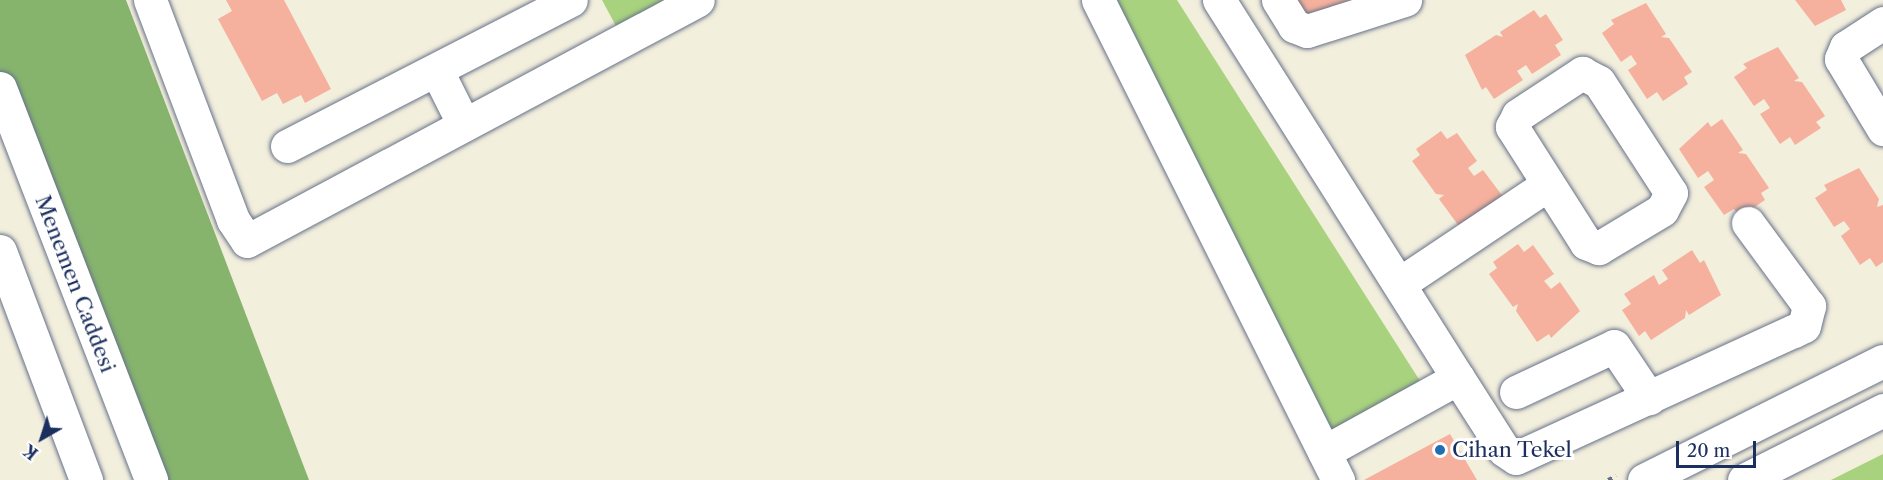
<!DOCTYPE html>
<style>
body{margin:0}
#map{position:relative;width:1883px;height:480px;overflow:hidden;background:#f3efdd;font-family:"Libre Caslon Text",serif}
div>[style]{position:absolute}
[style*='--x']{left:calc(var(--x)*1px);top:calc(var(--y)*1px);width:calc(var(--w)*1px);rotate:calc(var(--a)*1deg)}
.green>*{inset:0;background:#a9d27e}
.forest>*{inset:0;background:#86b46d}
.building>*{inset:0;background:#f5b19d}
.path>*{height:4px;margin-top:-2px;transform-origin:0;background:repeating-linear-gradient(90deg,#67728a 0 4.5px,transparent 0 9px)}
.roads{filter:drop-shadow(0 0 2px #67728a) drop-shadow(0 0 2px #67728a)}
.minor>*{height:33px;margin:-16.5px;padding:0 16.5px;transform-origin:16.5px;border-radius:16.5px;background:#fff}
.major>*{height:33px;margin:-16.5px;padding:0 16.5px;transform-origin:16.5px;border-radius:16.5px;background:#fff}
.dots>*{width:16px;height:16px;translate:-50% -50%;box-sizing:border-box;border:3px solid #fff;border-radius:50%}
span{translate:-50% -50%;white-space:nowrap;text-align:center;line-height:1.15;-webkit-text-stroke:6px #fff;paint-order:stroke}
.street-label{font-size:21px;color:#1b2f5e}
.poi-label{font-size:21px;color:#1b2f5e}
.left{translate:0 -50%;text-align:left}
.north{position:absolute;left:12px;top:408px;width:60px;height:60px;-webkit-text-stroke:4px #fff;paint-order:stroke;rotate:219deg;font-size:16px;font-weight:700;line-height:24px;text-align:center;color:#1b2f5e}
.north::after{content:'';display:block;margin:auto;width:21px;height:27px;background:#1b2f5e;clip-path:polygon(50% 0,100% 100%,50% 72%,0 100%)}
.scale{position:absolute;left:1676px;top:441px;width:80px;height:27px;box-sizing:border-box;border:3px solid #1b2f5e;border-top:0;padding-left:8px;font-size:18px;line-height:21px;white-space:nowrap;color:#1b2f5e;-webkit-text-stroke:4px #fff;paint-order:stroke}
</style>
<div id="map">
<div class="green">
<div style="clip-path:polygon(602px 0,671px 0,617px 28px)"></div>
<div style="clip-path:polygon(1109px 0,1177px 0,1422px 384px,1328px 437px)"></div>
<div style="clip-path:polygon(1883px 454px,1883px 480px,1831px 480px)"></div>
</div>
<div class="forest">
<div style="clip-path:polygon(0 0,126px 0,309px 480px,159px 480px,0 73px)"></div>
</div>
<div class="building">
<div style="clip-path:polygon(226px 0,284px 0,331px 89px,305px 103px,301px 95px,283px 104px,277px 93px,262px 101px,218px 19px,232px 11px)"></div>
<div style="clip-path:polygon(1297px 0,1366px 0,1303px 20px)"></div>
<div style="clip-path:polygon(1795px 0,1841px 0,1846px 10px,1815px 26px)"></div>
<div style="clip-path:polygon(1646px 3px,1666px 34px,1661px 37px,1669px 38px,1692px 72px,1684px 77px,1688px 84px,1663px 101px,1657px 92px,1647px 99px,1628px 70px,1637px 64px,1631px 55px,1621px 62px,1602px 33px,1614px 24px,1611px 20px)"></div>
<div style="clip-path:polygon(1534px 10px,1540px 18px,1546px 14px,1563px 40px,1555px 45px,1561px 55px,1532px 74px,1526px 65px,1517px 71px,1523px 80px,1494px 99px,1486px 87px,1482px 90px,1465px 55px,1496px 35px,1503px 37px,1500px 32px)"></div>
<div style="clip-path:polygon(1778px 47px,1799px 78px,1794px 81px,1802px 82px,1825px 116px,1816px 122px,1821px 128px,1795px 145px,1790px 137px,1780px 144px,1760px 114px,1770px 108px,1764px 99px,1754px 106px,1734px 77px,1747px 68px,1743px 64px)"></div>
<div style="clip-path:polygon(1722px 119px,1743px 150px,1738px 153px,1746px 154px,1769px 188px,1761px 193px,1765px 200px,1740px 217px,1734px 209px,1724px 215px,1704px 187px,1714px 180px,1708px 171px,1698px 178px,1679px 149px,1708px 122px,1711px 127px)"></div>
<div style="clip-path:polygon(1441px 131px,1447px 139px,1457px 133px,1477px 161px,1468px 168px,1474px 176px,1483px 170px,1504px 198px,1461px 229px,1439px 199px,1444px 195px,1436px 194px,1412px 161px,1420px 155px,1416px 149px)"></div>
<div style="clip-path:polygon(1859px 168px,1879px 199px,1877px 207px,1883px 205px,1883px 262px,1876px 267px,1870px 258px,1860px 265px,1841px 236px,1850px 229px,1844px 221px,1834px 227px,1815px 198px,1827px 190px,1824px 185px)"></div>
<div style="clip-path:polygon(1518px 244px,1524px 252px,1533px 245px,1554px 274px,1544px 281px,1551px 289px,1560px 282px,1580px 311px,1551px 338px,1549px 334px,1537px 342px,1516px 311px,1518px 304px,1513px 307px,1489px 274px,1497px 268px,1493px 262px)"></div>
<div style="clip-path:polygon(1692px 250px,1700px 263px,1704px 260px,1721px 295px,1689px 315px,1686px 310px,1685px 318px,1651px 340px,1645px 331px,1639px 336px,1622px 310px,1631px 304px,1624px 294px,1654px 275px,1659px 285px,1668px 279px,1662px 270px)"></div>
<div style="clip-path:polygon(1450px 434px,1477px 480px,1364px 480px,1390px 466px)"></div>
</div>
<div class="path">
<div style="--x:1608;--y:480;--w:9;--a:-27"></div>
</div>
<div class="roads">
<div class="minor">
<div style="--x:150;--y:0;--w:235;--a:69.3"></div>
<div style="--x:233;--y:220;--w:25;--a:56"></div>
<div style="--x:247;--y:241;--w:511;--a:-28.12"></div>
<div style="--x:1098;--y:0;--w:537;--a:63.43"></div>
<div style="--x:1219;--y:0;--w:447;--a:57.7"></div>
<div style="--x:1458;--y:378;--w:153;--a:151.1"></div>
<div style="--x:1278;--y:0;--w:31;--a:58"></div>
<div style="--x:1294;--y:26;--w:14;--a:21"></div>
<div style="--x:1307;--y:31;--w:103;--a:-17.6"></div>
<div style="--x:1883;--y:23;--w:44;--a:147"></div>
<div style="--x:1846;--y:47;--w:13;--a:113"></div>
<div style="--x:1841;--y:59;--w:82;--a:59"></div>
<div style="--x:437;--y:71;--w:60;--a:63.4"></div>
<div style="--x:1582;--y:73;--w:19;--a:28"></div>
<div style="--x:1599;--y:82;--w:132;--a:57"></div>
<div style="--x:1671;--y:193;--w:19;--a:118"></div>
<div style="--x:1662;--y:210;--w:74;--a:148.9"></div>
<div style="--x:1599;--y:248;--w:14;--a:-159"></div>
<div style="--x:1586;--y:243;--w:138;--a:-122.5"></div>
<div style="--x:1512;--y:127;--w:13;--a:-63"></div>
<div style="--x:1518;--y:115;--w:77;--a:-33.3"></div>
<div style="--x:287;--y:146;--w:319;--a:-27.2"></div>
<div style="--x:1399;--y:284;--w:178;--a:-33.8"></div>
<div style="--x:1458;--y:378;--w:85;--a:57.4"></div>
<div style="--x:1504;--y:450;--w:14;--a:34"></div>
<div style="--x:1516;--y:458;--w:306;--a:-24.6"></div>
<div style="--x:1794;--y:331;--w:11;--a:-27"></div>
<div style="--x:1804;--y:326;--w:21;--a:-76"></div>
<div style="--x:1809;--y:306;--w:103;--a:-126.3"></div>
<div style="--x:1516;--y:392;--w:108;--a:-25.1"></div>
<div style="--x:1614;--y:346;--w:63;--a:56.1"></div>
</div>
<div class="major">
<div style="--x:0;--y:88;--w:420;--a:68.9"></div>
<div style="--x:0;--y:251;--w:245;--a:69.4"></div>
<div style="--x:1644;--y:480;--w:267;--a:-26.5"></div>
<div style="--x:1744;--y:480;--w:156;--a:-26.7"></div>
</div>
</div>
<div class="dots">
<div style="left:1440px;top:450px;background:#1f6fb2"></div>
</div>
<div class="street-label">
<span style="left:75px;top:284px;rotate:69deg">Menemen Caddesi</span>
</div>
<div class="poi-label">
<span class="left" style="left:1452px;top:450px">Cihan Tekel</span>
</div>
<div class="north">K</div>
<div class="scale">20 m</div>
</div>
